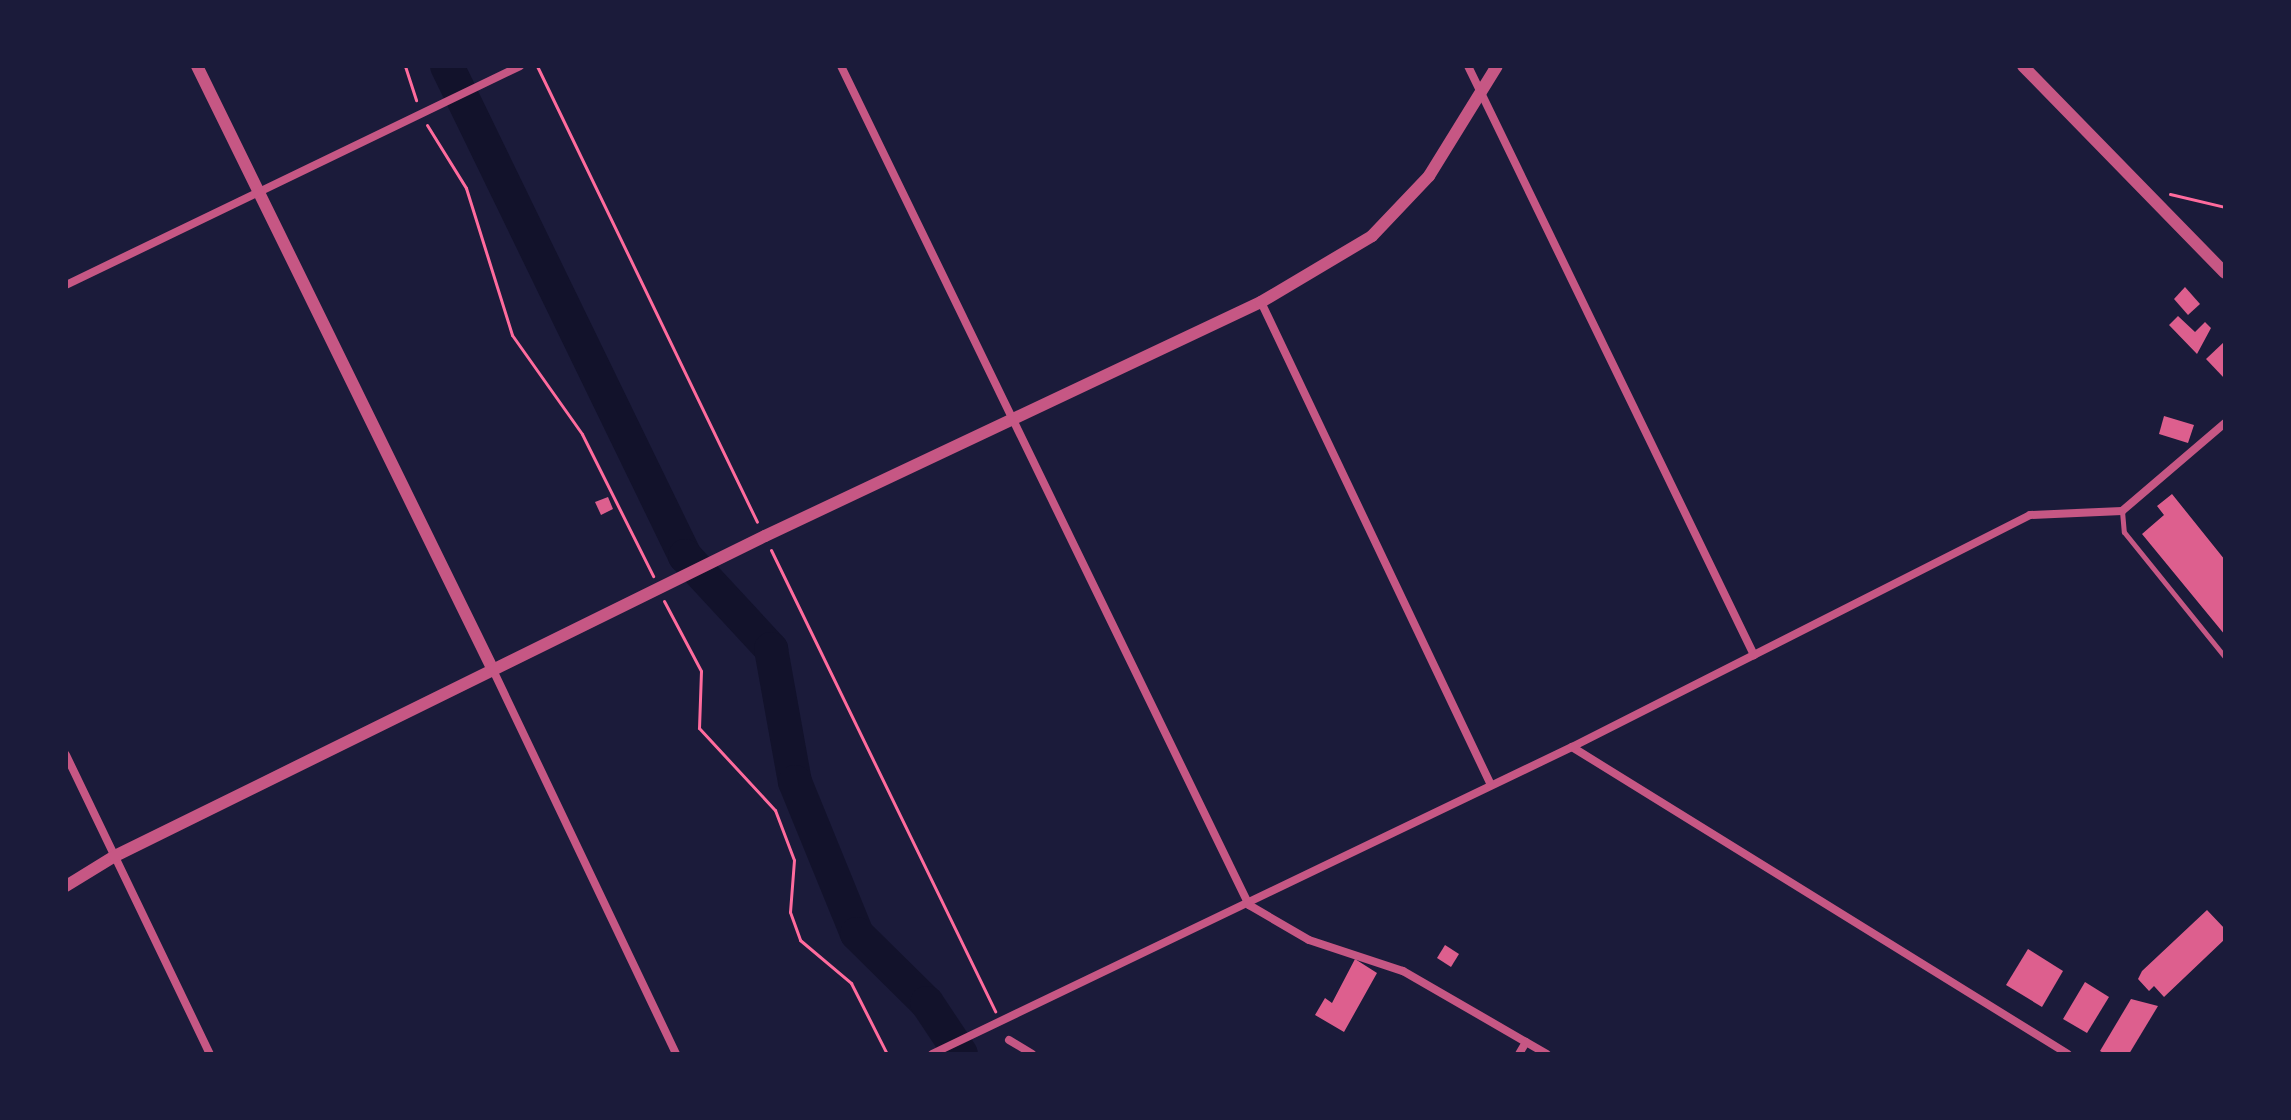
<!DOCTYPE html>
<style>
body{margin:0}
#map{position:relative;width:2291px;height:1120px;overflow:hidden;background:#1b1b3a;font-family:Bitter,serif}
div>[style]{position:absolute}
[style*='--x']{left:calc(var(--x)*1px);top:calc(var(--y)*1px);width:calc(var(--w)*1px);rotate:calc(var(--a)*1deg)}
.river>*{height:34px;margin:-17px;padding:0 17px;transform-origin:17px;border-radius:17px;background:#12122b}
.building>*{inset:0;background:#dd5f8e}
.path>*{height:3px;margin:-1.5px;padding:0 1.5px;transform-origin:1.5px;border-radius:1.5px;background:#ff6b9d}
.service>*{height:5px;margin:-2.5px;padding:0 2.5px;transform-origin:2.5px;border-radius:2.5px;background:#c65784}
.minor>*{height:8px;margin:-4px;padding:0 4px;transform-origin:4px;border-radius:4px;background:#c65784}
.tertiary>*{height:12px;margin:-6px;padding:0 6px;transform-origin:6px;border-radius:6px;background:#c65784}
span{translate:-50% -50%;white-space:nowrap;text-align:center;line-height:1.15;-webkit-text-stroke:7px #1b1b3a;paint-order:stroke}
.frame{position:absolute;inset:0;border:68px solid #1b1b3a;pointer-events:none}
</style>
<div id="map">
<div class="river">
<div style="--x:447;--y:66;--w:545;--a:64.09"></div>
<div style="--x:685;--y:556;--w:127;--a:47.2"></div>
<div style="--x:771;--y:649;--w:135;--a:79.8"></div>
<div style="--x:795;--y:782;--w:164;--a:67.8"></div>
<div style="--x:857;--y:934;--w:98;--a:44.6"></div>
<div style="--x:927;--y:1003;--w:61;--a:56.3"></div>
</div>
<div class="building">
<div style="clip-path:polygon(2185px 287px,2200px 304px,2188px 315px,2174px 299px)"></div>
<div style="clip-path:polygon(2178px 316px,2195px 332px,2205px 322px,2211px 328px,2197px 354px,2169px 325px)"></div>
<div style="clip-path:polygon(2224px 342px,2225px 344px,2225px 379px,2206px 359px)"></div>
<div style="clip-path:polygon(2164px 416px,2194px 425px,2188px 443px,2159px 434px)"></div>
<div style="clip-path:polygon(2172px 494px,2225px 560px,2225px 635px,2142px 534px,2164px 515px,2157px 506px)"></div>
<div style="clip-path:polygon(608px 497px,613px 509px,601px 515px,595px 502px)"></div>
<div style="clip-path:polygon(2207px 910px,2225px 929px,2225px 939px,2164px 997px,2154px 986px,2149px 991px,2138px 979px,2142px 971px)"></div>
<div style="clip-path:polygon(1445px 945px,1459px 954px,1451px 967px,1437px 958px)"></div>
<div style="clip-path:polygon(2028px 949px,2063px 971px,2042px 1007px,2006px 985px)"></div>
<div style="clip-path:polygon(1355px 959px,1377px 973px,1344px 1032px,1315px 1015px,1325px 998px,1332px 1003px)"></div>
<div style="clip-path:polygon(2085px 982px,2109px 997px,2087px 1033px,2063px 1019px)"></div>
<div style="clip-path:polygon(2131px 999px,2158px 1006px,2129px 1054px,2105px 1054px,2100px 1051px)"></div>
</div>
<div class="path">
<div style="--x:405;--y:66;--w:36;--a:72"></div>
<div style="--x:537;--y:66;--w:506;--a:64.24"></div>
<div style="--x:427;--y:125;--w:74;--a:58.2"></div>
<div style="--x:466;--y:188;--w:154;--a:72.6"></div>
<div style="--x:512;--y:335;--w:121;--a:54.7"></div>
<div style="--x:582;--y:434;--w:159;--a:63.4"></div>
<div style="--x:2170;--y:194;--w:57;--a:13.3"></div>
<div style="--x:771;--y:550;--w:513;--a:64.08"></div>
<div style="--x:664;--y:601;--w:79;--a:62.1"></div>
<div style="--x:701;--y:671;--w:57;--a:92"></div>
<div style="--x:699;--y:728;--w:112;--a:47.2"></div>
<div style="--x:775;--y:810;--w:53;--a:69.2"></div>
<div style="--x:794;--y:860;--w:52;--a:94.4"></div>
<div style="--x:790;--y:912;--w:30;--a:70"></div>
<div style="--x:800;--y:940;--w:67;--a:40.1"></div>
<div style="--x:851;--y:983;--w:80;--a:63.1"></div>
</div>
<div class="service">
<div style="--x:2122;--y:511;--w:21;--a:85"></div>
<div style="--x:2124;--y:532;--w:161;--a:51.1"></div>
</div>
<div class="minor">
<div style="--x:841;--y:66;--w:933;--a:64.07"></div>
<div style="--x:1249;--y:905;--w:69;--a:30.3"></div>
<div style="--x:1309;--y:940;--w:99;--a:18.3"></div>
<div style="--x:1403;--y:971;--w:166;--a:30"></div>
<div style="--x:1468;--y:66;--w:655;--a:64.1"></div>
<div style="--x:66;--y:285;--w:504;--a:-25.75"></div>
<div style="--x:1261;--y:302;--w:535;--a:64.54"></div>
<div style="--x:493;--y:670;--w:425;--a:64.5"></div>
<div style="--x:1572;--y:747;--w:583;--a:31.76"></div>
<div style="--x:66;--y:755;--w:332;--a:64.3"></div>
<div style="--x:1009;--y:1040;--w:27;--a:31"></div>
<div style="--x:932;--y:1054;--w:710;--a:-25.63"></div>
<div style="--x:1572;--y:747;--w:513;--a:-26.86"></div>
<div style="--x:2030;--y:515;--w:92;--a:-2.5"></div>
<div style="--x:2122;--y:511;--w:135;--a:-40.5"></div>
<div style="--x:1519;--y:1054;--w:14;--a:-60"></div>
</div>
<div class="tertiary">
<div style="--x:197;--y:66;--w:673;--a:63.89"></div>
<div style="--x:2023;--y:66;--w:289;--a:45.7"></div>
<div style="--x:66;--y:886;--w:57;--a:-31.5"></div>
<div style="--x:115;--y:856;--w:724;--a:-26.21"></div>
<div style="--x:765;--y:536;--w:548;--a:-25.26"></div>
<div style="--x:1261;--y:302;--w:129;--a:-30.7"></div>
<div style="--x:1372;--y:236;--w:83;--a:-46.5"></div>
<div style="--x:1429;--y:176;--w:129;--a:-58.3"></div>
</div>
<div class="frame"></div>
</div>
